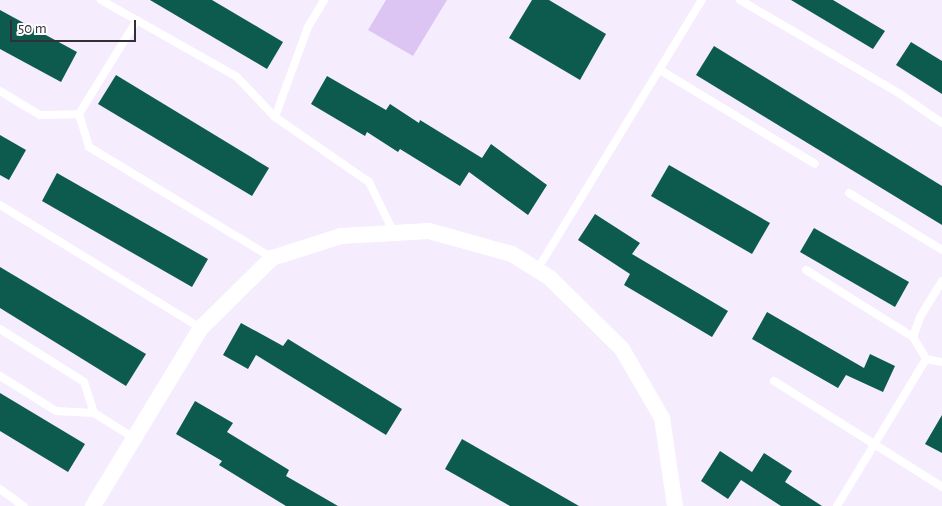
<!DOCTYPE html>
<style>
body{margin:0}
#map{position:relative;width:942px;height:506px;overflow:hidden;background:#f5ecfe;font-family:"Alegreya Sans",sans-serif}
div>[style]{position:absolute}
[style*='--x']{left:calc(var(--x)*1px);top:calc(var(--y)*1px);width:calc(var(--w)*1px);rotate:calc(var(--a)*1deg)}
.green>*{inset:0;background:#dcc5f3}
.building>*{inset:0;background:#0d5b4f}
.lane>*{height:8px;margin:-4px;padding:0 4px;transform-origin:4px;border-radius:4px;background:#fff}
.street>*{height:16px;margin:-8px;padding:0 8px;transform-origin:8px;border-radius:8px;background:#fff}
span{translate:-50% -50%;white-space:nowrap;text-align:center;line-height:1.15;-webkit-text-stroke:5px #fdfdfd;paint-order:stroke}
.scale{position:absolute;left:10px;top:20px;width:126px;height:22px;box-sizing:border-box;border:2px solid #322f36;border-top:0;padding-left:6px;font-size:15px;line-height:18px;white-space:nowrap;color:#322f36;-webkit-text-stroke:4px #fdfdfd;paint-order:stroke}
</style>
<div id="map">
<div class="green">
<div style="clip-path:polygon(386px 0,447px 0,413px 56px,368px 30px)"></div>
</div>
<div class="building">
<div style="clip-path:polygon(150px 0,212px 0,283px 42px,267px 69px)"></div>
<div style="clip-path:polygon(532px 0,549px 0,606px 34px,580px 80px,509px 38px)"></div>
<div style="clip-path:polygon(791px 0,833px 0,885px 31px,873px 49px)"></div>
<div style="clip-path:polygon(0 10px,77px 52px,61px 82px,0 49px)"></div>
<div style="clip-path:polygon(911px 42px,942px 61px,942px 94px,896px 65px)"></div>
<div style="clip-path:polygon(714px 46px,942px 186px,942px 225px,696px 75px)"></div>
<div style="clip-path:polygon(116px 75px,269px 168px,252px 196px,98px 104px)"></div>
<div style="clip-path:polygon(327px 76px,386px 110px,390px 104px,419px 123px,420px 120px,482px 158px,491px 144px,547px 185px,528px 215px,469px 172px,460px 186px,400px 149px,398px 152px,367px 132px,365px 136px,311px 104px)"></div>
<div style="clip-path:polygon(0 135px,26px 150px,9px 180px,0 175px)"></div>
<div style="clip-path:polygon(669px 165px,770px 223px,752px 254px,651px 196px)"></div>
<div style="clip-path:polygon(57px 173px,208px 259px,192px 287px,42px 201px)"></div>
<div style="clip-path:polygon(595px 214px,640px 243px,632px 254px,728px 311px,712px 337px,624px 285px,630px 274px,578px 240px)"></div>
<div style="clip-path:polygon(814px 228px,909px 282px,895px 307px,800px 252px)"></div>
<div style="clip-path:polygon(0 267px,146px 354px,126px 386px,0 308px)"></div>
<div style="clip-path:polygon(767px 312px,864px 368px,870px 354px,895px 366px,883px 392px,846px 375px,838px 388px,752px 339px)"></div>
<div style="clip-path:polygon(241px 323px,283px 346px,288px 339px,402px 409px,386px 435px,256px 355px,248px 369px,223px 355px)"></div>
<div style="clip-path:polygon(0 393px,85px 444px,68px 472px,0 431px)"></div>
<div style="clip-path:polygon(195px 401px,233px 423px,227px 432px,289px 470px,286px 476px,338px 506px,286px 506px,219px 465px,222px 461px,176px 434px)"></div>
<div style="clip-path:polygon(942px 415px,942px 453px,925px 444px)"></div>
<div style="clip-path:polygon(462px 439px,579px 506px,510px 506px,445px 469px)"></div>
<div style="clip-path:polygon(720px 451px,752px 472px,764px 453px,792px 471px,785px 482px,822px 506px,781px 506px,741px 480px,728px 499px,701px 481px)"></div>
</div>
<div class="lane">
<div style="--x:101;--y:0;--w:156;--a:29.5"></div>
<div style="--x:237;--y:77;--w:55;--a:46.5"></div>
<div style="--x:275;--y:117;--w:114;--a:34.7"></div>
<div style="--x:369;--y:182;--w:57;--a:63.9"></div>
<div style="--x:740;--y:0;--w:186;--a:30.4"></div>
<div style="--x:900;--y:94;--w:51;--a:34.6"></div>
<div style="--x:137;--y:20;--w:110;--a:121.7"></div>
<div style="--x:79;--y:114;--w:34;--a:73"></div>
<div style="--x:89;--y:147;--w:214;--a:31.2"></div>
<div style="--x:660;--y:70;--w:181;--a:31.2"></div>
<div style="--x:0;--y:91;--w:47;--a:31"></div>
<div style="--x:40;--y:115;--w:39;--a:-1"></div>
<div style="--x:275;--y:117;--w:96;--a:-69.9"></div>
<div style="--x:308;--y:27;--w:31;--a:-59"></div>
<div style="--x:849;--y:193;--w:109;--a:31.5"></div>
<div style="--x:0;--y:205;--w:236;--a:31.5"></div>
<div style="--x:537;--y:270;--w:316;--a:-58.6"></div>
<div style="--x:806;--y:270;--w:126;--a:32.1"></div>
<div style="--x:942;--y:281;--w:42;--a:121.4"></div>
<div style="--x:920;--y:317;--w:21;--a:109"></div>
<div style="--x:913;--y:337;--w:26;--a:59"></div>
<div style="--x:926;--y:359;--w:16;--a:11"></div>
<div style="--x:0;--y:329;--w:99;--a:32.2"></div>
<div style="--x:84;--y:382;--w:33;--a:72"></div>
<div style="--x:94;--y:413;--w:47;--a:32"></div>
<div style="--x:0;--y:376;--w:66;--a:32"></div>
<div style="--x:56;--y:411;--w:38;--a:3"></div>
<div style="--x:774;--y:381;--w:199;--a:32.2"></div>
<div style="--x:0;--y:489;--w:29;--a:36"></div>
<div style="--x:837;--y:506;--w:172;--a:-58.8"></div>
</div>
<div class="street">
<div style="--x:93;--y:506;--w:208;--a:-58.8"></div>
<div style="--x:201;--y:328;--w:100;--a:-44.6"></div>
<div style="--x:272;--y:258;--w:72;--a:-17.7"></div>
<div style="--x:341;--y:236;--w:88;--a:-3.3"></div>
<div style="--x:429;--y:231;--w:86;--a:15.5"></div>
<div style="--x:512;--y:254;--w:45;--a:32.3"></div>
<div style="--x:550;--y:278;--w:101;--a:44.6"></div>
<div style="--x:622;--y:349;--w:80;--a:59.9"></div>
<div style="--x:662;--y:418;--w:89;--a:81.6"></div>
</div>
<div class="scale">50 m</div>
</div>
